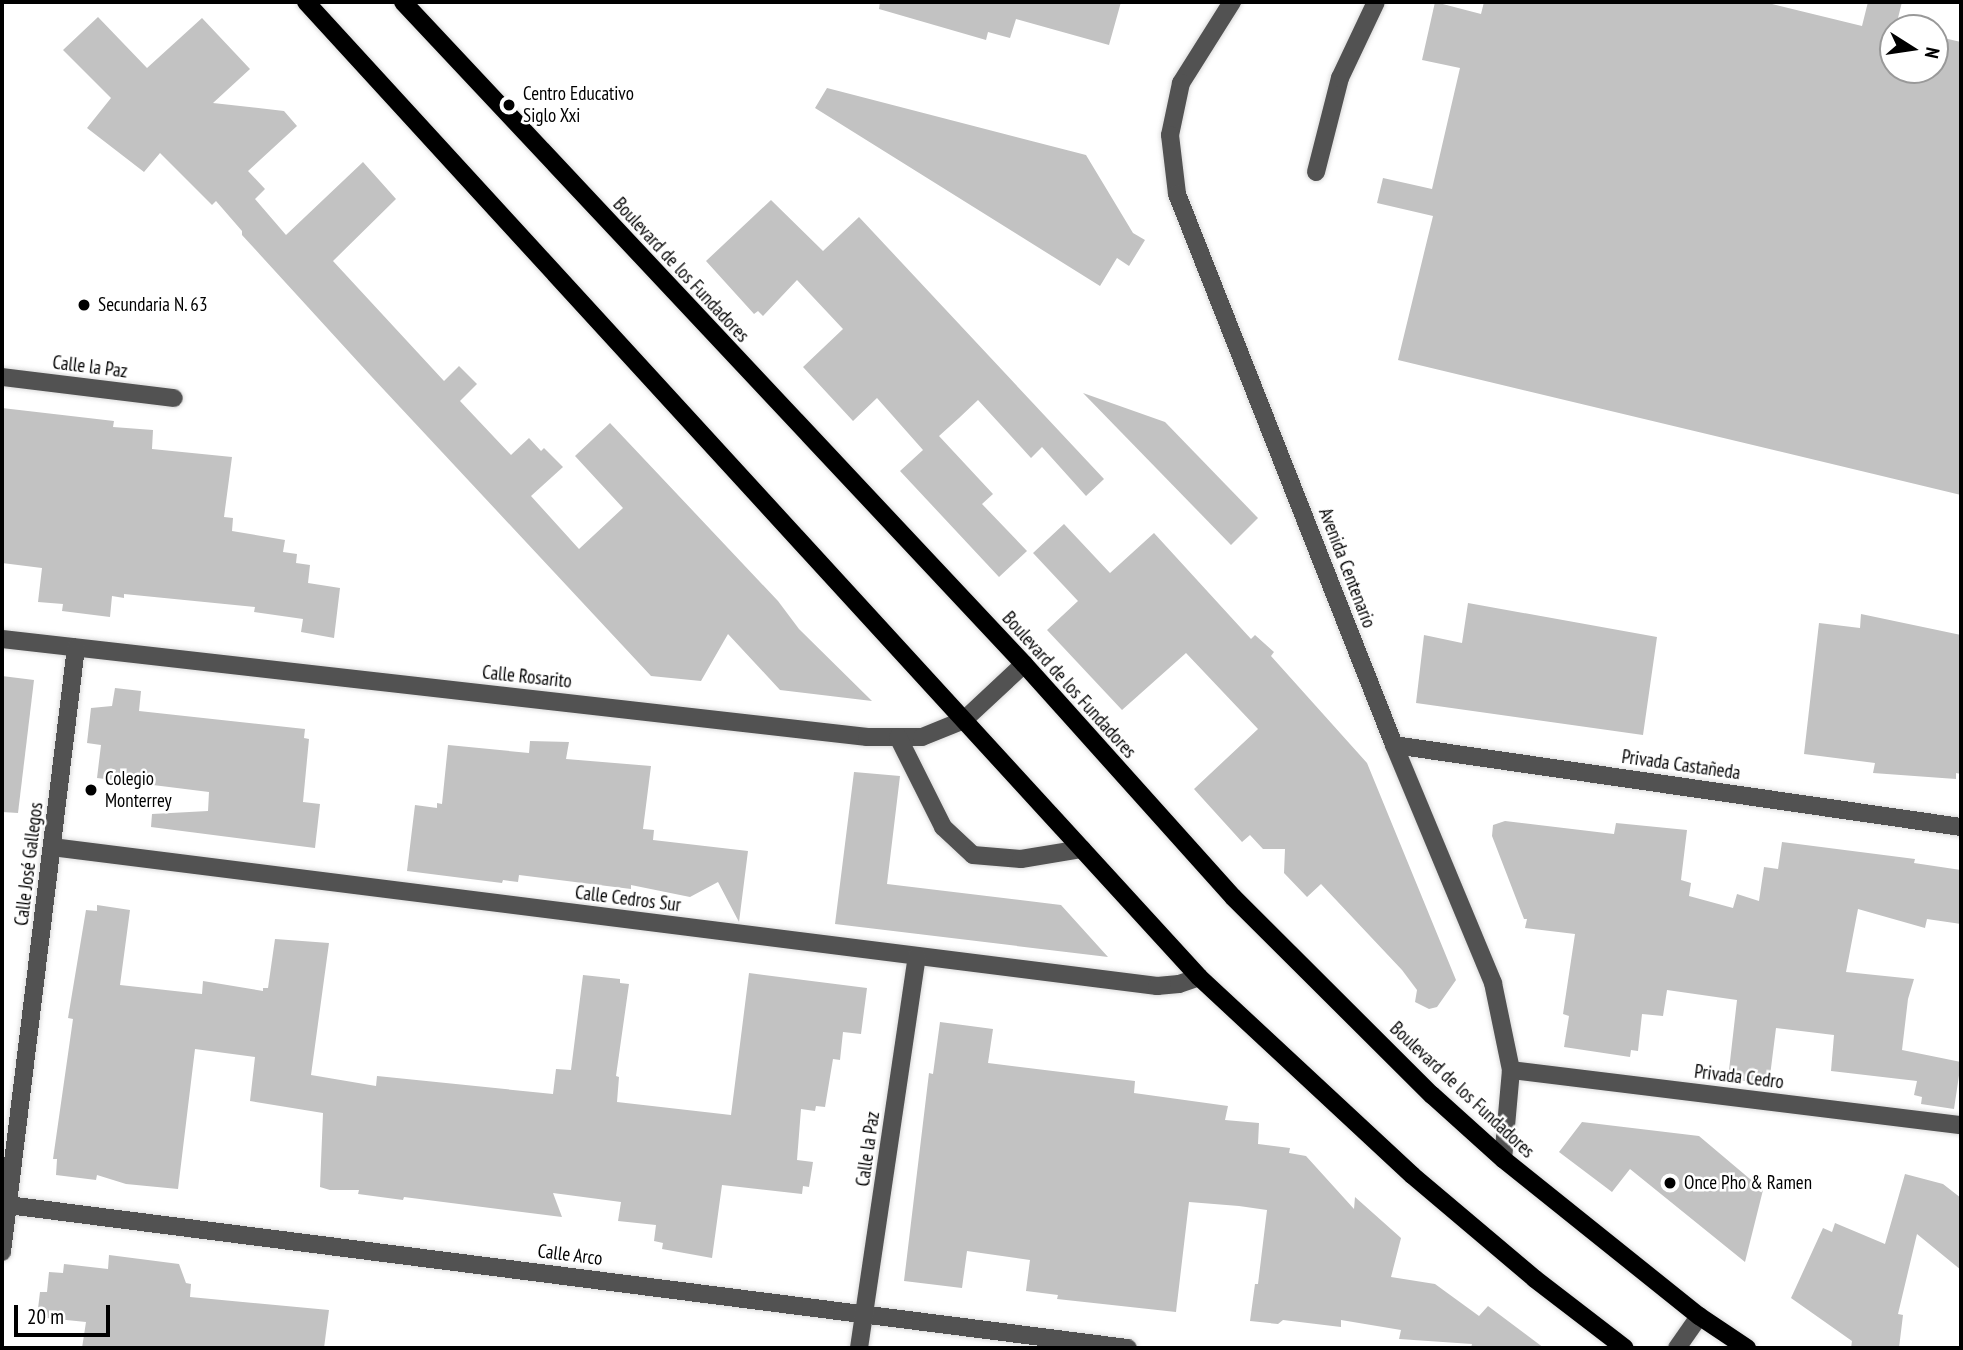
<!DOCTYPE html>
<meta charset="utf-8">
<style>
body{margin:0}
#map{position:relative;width:1963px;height:1350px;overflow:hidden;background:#fff;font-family:"PT Sans Narrow",sans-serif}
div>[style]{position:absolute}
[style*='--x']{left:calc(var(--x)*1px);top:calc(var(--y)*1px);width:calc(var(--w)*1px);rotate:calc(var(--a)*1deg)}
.building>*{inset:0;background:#c2c2c2}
.roads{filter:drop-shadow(0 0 2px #dbdbdb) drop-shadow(0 0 2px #dbdbdb)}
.minor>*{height:18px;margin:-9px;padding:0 9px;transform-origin:9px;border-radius:9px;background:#525252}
.major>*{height:18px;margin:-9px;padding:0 9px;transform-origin:9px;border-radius:9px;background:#000}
.dots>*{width:19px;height:19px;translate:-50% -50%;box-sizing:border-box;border:4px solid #fff;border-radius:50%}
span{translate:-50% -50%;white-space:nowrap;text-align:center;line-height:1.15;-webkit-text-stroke:5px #fff;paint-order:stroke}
.poi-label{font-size:19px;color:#000}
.left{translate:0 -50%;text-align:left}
.street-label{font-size:19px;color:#000}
.frame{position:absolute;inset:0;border:4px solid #000;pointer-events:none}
.north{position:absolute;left:1879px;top:14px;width:70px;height:70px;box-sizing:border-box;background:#fff;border:2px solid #999;border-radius:50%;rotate:102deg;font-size:19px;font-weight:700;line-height:28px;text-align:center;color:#000}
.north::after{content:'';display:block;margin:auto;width:24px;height:32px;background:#000;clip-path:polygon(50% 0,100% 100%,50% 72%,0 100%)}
.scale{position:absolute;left:14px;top:1305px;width:96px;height:32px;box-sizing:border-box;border:4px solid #000;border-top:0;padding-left:9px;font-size:21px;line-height:24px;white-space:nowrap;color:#000;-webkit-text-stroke:5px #fff;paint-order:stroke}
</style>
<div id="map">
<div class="building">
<div style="clip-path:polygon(880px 2px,1121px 2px,1109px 45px,1016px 19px,1010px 38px,988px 32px,986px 40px,879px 9px)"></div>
<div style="clip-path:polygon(1435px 2px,1481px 14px,1484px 2px,1764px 2px,1862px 26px,1868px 2px,1902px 2px,1896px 26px,1903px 28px,1893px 28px,1893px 70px,1935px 70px,1935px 36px,1961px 42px,1961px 495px,1398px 360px,1433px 216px,1377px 203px,1383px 178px,1432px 189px,1460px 68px,1422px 60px)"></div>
<div style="clip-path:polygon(98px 17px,147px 68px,202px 18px,250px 69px,213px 103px,284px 111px,297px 126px,248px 171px,265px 189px,255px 199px,286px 235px,363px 162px,396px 199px,333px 261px,444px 381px,459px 366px,477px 384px,460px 401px,511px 455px,529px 438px,541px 451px,544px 448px,563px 467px,531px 496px,579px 549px,623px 508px,575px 456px,610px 423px,778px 601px,799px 629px,872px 701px,780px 690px,728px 634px,701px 681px,651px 676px,371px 376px,242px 235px,242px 231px,216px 201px,212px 205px,160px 153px,144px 172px,87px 128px,111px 98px,63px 50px)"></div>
<div style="clip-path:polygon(827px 88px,1086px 155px,1133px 233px,1145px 240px,1129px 266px,1117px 258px,1100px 286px,815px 108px)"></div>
<div style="clip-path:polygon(771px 200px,823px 251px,859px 217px,1104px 479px,1086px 496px,1042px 447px,1031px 458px,978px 400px,959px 418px,939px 436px,993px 494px,982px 504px,1027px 551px,999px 577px,900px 471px,923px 450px,877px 398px,853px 421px,803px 367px,843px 329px,797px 280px,763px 316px,758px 311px,754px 314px,706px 261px)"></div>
<div style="clip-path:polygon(1083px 393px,1165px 422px,1258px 518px,1231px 545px)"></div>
<div style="clip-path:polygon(2px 408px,114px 421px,113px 427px,153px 430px,152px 449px,232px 457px,224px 517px,233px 518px,232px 531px,285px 540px,283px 552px,297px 554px,296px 563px,310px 565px,308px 583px,340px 588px,334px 638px,301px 632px,303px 619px,254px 612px,255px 607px,124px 594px,124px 598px,112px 596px,110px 617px,62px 611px,63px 604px,38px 602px,42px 568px,2px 563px)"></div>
<div style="clip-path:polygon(1064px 524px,1110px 573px,1154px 533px,1251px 639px,1255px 635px,1274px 652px,1271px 656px,1367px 763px,1456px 980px,1437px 1007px,1429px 1009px,1415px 1002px,1417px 990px,1402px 970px,1321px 884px,1307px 897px,1284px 873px,1285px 849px,1263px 849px,1250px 835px,1242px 842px,1194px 789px,1258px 729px,1186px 653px,1122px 710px,1047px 630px,1078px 601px,1033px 553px)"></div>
<div style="clip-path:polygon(1468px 603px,1657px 637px,1643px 735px,1416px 703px,1424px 635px,1462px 643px)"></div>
<div style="clip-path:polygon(1861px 614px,1961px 635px,1961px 774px,1956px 773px,1956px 779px,1873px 773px,1875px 763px,1804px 754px,1819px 623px,1860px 628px)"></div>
<div style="clip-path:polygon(2px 676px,34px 680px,18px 813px,2px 812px)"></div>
<div style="clip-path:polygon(115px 688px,141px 691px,139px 711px,305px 729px,304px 738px,309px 739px,303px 802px,320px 804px,315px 848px,151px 827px,152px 814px,208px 811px,209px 792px,97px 778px,101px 745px,87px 743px,91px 708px,112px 706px)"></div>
<div style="clip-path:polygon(530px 741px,569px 742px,566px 759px,651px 766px,643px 829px,654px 830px,653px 840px,748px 851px,739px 922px,718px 882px,690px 897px,631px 885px,631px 889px,519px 875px,518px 882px,503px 880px,502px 883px,407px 871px,415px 805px,437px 808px,437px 803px,442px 804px,448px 745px,529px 753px)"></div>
<div style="clip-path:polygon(854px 772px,900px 776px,887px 884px,1061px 905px,1108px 957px,835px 924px)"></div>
<div style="clip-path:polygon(1505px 821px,1614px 834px,1616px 823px,1687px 830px,1681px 880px,1691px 883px,1689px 896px,1733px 908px,1737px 894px,1759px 901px,1764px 867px,1778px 869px,1782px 842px,1915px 859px,1914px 863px,1961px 870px,1961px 924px,1927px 919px,1925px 928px,1858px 909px,1846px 972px,1914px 979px,1908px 999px,1902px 1050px,1961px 1062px,1954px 1109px,1921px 1104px,1922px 1097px,1914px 1095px,1917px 1081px,1831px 1071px,1834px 1035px,1776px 1028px,1769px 1084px,1728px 1079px,1737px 1000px,1667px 990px,1663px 1016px,1642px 1014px,1638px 1051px,1631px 1050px,1630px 1057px,1564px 1047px,1569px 1016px,1563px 1014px,1575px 934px,1525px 928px,1527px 919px,1524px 919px,1492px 836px,1493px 825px)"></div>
<div style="clip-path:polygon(97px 905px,130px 910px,120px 985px,202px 994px,203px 981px,263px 991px,263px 988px,268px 988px,275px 939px,329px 943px,311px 1075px,376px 1086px,377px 1076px,553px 1094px,556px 1069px,571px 1070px,583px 975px,620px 979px,620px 983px,629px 984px,616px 1076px,619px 1077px,617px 1102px,731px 1115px,749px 973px,867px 988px,861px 1034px,843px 1032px,840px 1060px,833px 1059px,825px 1107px,816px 1106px,815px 1111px,801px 1109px,797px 1160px,813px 1162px,809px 1187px,803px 1186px,802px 1194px,722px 1185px,712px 1258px,662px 1249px,663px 1243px,654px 1241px,656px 1225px,618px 1221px,621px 1202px,553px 1193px,562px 1217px,404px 1197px,403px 1200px,358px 1194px,359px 1190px,330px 1190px,320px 1187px,323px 1113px,250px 1101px,255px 1057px,195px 1049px,178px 1189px,126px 1184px,97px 1175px,96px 1180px,56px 1175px,57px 1159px,53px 1159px,73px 1019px,68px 1018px,86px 910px,97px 911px)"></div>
<div style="clip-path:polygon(940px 1022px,993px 1029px,988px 1063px,1135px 1081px,1134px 1093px,1228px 1106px,1225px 1120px,1259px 1123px,1258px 1144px,1290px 1148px,1289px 1153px,1306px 1156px,1354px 1209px,1355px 1197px,1401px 1238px,1391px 1277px,1435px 1284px,1479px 1316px,1488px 1306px,1544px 1348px,1471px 1348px,1472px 1344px,1399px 1339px,1401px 1330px,1341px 1320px,1341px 1327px,1283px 1320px,1278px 1324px,1250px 1321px,1255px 1284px,1258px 1284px,1267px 1210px,1239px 1206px,1189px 1202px,1176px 1312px,1057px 1299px,1058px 1295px,1026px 1291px,1030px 1260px,967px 1251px,962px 1288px,904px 1281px,929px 1073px,933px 1074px)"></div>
<div style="clip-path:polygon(1582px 1122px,1699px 1136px,1763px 1190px,1745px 1262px,1630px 1169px,1612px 1192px,1559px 1152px)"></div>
<div style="clip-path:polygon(1905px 1174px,1943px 1184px,1961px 1198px,1961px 1270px,1917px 1234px,1898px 1314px,1903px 1315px,1899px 1348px,1851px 1348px,1852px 1341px,1791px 1298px,1823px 1228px,1832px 1232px,1835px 1223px,1885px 1244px)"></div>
<div style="clip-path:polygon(109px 1255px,179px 1264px,186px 1283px,191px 1284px,190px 1297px,329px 1310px,324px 1348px,82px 1348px,86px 1322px,37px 1317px,40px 1292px,47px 1292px,49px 1272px,63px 1273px,64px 1264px,108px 1269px)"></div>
</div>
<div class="roads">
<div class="minor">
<div style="--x:1232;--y:2;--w:96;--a:122.2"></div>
<div style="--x:1181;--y:83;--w:53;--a:101.9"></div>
<div style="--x:1170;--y:135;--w:59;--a:83.2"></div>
<div style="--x:1177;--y:194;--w:592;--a:68.5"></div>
<div style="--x:1394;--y:745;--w:258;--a:67.4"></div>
<div style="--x:1493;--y:983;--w:89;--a:78.3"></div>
<div style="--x:1511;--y:1070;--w:89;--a:95.1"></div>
<div style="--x:1316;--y:172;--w:97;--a:-75.7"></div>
<div style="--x:1340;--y:78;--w:84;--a:-64.7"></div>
<div style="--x:2;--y:377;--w:173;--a:7"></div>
<div style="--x:2;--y:639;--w:871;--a:6.46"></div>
<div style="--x:867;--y:737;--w:55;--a:0"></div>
<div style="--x:922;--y:737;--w:45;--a:-22"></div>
<div style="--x:964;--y:720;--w:82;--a:-43"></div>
<div style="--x:898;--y:737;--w:101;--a:63.4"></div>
<div style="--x:943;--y:827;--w:41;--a:43"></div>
<div style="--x:973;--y:855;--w:48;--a:4.8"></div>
<div style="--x:1021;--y:859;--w:62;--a:-9.3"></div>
<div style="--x:1394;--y:745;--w:573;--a:8.23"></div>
<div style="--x:52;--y:847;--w:1114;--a:7.17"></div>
<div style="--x:1157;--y:986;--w:22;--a:-5"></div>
<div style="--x:1179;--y:984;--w:21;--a:-19"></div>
<div style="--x:1511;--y:1070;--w:453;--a:7"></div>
<div style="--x:8;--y:1205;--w:1129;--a:7.28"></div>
<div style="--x:2;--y:1252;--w:609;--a:-83.02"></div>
<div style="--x:859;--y:1348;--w:396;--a:-81.6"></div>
<div style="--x:1677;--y:1348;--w:39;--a:-55"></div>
</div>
<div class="major">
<div style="--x:306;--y:2;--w:1322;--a:47.51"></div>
<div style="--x:1199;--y:977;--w:291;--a:42.9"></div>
<div style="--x:1412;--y:1175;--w:161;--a:40.2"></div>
<div style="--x:1535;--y:1279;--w:113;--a:37.5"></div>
<div style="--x:403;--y:2;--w:908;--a:46.83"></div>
<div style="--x:1024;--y:664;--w:313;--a:48.1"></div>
<div style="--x:1233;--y:897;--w:281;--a:44.9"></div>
<div style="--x:1432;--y:1095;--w:96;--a:42"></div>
<div style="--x:1503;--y:1159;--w:251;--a:38.7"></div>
<div style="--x:1699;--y:1316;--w:58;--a:33.7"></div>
</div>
</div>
<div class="dots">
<div style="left:509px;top:105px;background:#000"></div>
<div style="left:84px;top:305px;background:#000"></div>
<div style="left:91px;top:790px;background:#000"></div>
<div style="left:1670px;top:1183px;background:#000"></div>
</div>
<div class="poi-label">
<span class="left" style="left:523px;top:105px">Centro Educativo<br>Siglo Xxi</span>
<span class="left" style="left:98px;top:305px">Secundaria N. 63</span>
<span class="left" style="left:105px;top:790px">Colegio<br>Monterrey</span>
<span class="left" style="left:1684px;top:1183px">Once Pho &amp; Ramen</span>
</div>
<div class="street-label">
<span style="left:681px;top:270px;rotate:47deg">Boulevard de los Fundadores</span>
<span style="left:90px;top:367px;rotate:7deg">Calle la Paz</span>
<span style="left:1347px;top:568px;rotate:69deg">Avenida Centenario</span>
<span style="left:527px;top:677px;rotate:6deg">Calle Rosarito</span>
<span style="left:1069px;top:685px;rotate:48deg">Boulevard de los Fundadores</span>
<span style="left:1681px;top:765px;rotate:8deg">Privada Castañeda</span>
<span style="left:29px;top:864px;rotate:-83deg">Calle José Gallegos</span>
<span style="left:628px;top:899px;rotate:7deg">Calle Cedros Sur</span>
<span style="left:1739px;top:1077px;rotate:7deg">Privada Cedro</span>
<span style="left:1462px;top:1090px;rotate:43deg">Boulevard de los Fundadores</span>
<span style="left:868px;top:1149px;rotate:-82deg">Calle la Paz</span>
<span style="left:570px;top:1255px;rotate:7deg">Calle Arco</span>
</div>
<div class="frame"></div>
<div class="north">N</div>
<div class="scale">20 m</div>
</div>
